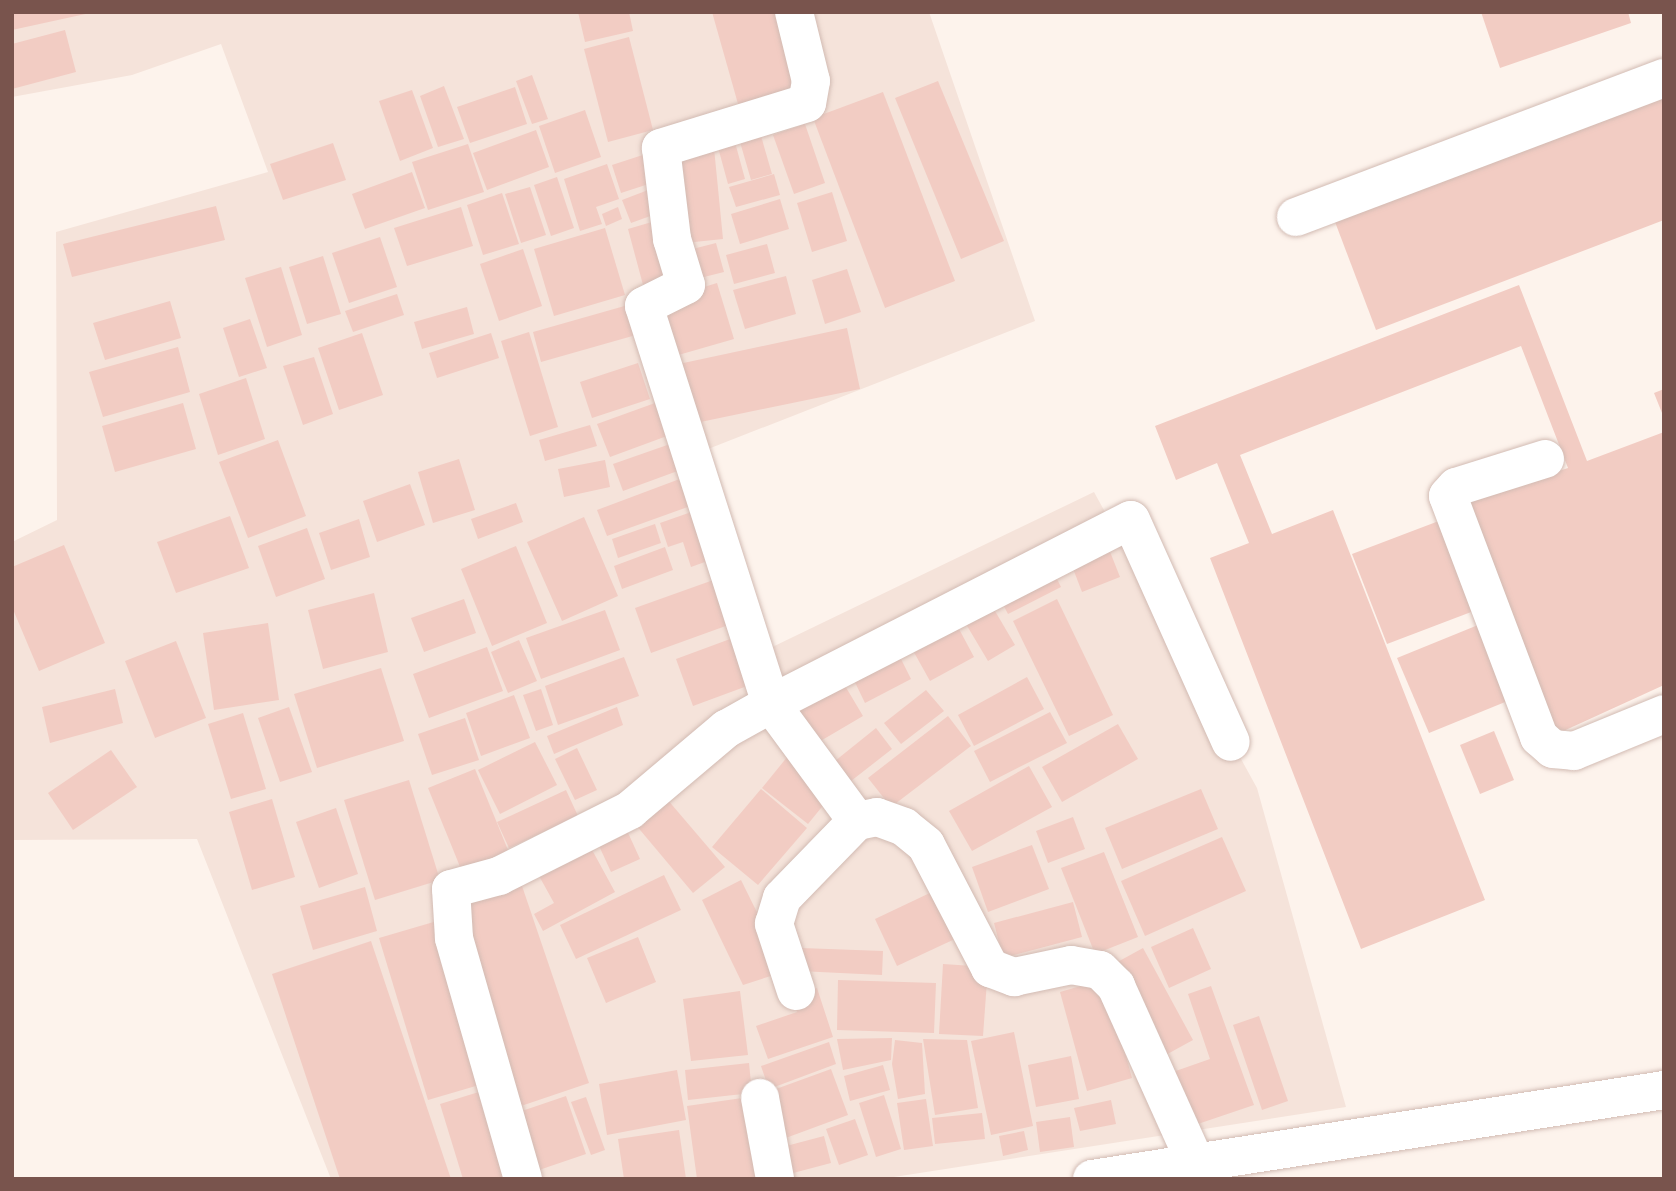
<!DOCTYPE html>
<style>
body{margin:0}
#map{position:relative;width:1676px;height:1191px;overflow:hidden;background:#fdf3ec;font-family:Overpass,sans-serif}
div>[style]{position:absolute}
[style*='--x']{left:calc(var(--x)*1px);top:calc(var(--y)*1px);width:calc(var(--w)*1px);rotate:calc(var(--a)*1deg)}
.residential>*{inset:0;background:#f5e3da}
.building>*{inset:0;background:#f2ccc3}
.roads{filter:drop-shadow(0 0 2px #d2bbb3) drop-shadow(0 0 2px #d2bbb3)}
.minor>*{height:38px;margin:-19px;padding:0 19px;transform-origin:19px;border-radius:19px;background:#fff}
span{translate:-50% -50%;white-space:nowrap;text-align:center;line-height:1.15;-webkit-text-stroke:5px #fff7f3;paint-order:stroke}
.frame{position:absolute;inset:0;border:14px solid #79544d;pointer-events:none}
</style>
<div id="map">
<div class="residential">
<div style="clip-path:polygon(12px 12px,929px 12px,1035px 321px,703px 451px,764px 651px,1094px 492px,1257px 788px,1346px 1107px,881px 1179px,331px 1179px,197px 839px,12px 840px,12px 542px,57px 520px,56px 232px,268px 172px,221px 44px,132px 75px,12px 97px)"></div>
</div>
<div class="building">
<div style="clip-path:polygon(12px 12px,89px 12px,90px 13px,12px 30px)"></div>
<div style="clip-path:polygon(578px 12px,629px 12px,633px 31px,585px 42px)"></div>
<div style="clip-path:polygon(712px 12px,776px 12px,800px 101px,742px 118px)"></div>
<div style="clip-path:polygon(1481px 12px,1628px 12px,1631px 23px,1500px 68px)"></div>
<div style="clip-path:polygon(65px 30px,76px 72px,12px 89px,12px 44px)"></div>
<div style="clip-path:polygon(629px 37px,653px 130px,608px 142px,584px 49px)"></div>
<div style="clip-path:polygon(532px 75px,548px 119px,532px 124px,516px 81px)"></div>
<div style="clip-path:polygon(938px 81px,1004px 241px,961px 259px,895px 98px)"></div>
<div style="clip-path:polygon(1664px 83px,1664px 220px,1376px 330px,1332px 214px)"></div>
<div style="clip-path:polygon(444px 86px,464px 139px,438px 147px,420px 96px)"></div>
<div style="clip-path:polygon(515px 87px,527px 124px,470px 143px,457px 107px)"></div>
<div style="clip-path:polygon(412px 90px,433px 148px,400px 161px,379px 101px)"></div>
<div style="clip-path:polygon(883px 92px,955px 281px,885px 308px,813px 118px)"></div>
<div style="clip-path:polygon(585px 110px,601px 157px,555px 173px,539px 126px)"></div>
<div style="clip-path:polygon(805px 124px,825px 183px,794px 194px,773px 135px)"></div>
<div style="clip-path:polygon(759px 129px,772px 174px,751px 180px,738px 135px)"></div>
<div style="clip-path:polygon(536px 130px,549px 167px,487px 190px,473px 153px)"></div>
<div style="clip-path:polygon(733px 135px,745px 179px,728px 184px,716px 140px)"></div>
<div style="clip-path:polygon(333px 143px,346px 180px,283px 200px,270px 164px)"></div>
<div style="clip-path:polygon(468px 144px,484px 192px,428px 210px,412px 162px)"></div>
<div style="clip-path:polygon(714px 148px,723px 239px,675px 244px,665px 153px)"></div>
<div style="clip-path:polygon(655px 151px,664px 179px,621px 193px,612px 165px)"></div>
<div style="clip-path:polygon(607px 164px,619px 199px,596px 207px,602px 224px,580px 231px,564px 179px)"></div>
<div style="clip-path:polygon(412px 172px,425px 208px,365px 229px,352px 194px)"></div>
<div style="clip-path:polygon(774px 174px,780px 195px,736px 207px,729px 187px)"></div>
<div style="clip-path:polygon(557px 177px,574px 228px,551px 236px,534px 185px)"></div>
<div style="clip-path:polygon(530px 187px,546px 235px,521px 243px,505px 194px)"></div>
<div style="clip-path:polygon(656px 187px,664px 211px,631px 223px,622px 200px)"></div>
<div style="clip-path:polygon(832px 192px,847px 241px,812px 252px,797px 203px)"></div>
<div style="clip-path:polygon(502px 193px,519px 244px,483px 255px,467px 205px)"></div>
<div style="clip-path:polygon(780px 199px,789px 229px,740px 244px,731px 214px)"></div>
<div style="clip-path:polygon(216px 206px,225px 240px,72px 277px,63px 244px)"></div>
<div style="clip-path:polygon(461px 207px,473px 246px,407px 266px,394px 228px)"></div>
<div style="clip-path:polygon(618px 207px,622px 219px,606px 226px,602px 214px)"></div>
<div style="clip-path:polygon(662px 219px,681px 287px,646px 296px,628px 229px)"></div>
<div style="clip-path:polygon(605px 228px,625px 295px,554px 316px,534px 249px)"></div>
<div style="clip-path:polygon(380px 237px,397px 287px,349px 303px,332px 253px)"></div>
<div style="clip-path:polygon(716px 243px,724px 272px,688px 281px,681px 252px)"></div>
<div style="clip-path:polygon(767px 244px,775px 273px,734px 284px,726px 255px)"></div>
<div style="clip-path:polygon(523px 249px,542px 306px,499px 321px,480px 264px)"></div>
<div style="clip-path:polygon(323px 256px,341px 314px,307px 324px,289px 267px)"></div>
<div style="clip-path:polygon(281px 267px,302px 335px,267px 347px,245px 278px)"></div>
<div style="clip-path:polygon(847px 269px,861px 312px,825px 324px,812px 280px)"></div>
<div style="clip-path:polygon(786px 276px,796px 314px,745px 329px,733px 290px)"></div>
<div style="clip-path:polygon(717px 283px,734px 339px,668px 358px,652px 303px)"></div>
<div style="clip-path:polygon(1519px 285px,1587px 461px,1664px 432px,1664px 685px,1546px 739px,1469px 500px,1568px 468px,1521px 346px,1240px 455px,1272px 534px,1333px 510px,1485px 900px,1361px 949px,1210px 558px,1249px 543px,1217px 463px,1176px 480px,1155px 426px)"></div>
<div style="clip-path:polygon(397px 294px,404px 315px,353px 332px,345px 311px)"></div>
<div style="clip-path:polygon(170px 301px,181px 338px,105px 360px,93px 323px)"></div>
<div style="clip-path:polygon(628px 305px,636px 335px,541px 362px,533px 332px)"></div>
<div style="clip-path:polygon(467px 307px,474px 334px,422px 349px,414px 322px)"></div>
<div style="clip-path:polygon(250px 319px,267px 368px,239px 377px,223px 328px)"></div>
<div style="clip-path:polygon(847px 328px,860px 389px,686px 425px,674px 365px)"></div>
<div style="clip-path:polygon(529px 332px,558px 427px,530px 436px,501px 341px)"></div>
<div style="clip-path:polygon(362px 333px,383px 395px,339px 410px,318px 348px)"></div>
<div style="clip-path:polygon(491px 333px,499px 358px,437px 378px,429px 353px)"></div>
<div style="clip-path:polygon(178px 347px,190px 392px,103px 417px,89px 372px)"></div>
<div style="clip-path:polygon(314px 357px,333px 414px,303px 425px,283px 366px)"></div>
<div style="clip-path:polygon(638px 363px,650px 399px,592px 418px,580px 382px)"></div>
<div style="clip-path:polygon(246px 378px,265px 439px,218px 455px,199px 394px)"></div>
<div style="clip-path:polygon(1664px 389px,1664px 418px,1654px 393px)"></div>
<div style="clip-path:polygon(183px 403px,196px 449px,115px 472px,102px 426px)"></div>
<div style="clip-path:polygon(655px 403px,667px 436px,610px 457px,597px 424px)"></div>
<div style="clip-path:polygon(590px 425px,597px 446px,545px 461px,539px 440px)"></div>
<div style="clip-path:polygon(278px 440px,306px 516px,248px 538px,219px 462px)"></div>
<div style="clip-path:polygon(673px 443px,683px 469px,623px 491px,613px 464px)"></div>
<div style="clip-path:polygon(459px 459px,475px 510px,433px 523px,418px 472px)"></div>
<div style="clip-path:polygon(605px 460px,610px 487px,564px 497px,558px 469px)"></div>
<div style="clip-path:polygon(685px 477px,696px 504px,607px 536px,597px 510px)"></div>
<div style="clip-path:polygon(410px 484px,425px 525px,377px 542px,363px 501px)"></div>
<div style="clip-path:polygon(516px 503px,523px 522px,478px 539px,471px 519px)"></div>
<div style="clip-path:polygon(697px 510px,713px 559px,691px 567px,683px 542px,668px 547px,660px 523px)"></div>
<div style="clip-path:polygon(230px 516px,249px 568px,176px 593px,157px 542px)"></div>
<div style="clip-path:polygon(584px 517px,618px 596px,562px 621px,527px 542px)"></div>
<div style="clip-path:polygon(359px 519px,370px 557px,331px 570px,319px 533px)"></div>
<div style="clip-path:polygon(1444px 519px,1479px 609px,1387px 644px,1352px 554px)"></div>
<div style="clip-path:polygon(655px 524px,661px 543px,618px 558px,612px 539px)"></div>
<div style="clip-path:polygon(307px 528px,325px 579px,276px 597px,258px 546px)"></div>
<div style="clip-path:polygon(1105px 539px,1120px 577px,1082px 592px,1067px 553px)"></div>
<div style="clip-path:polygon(64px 545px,105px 643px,39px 671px,12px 607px,12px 567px)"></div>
<div style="clip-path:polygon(516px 546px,547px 623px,492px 646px,461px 569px)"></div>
<div style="clip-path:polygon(665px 547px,673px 570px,622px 589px,614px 566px)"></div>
<div style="clip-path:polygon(1049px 563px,1061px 587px,1008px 614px,995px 589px)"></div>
<div style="clip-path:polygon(719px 578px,734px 623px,651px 653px,635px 608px)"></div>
<div style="clip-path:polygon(374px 593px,388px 652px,323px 669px,308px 610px)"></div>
<div style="clip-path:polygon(985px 594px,1015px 645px,988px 661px,957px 609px)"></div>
<div style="clip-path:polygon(464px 599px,476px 633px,424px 652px,411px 618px)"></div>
<div style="clip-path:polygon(1057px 599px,1113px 715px,1069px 736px,1013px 621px)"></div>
<div style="clip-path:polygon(605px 610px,620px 650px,541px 679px,526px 638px)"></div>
<div style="clip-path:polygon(951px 614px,974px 657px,930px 681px,906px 638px)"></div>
<div style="clip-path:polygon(268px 623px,279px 700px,214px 710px,203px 633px)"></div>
<div style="clip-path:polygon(1483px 623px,1515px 698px,1429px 733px,1397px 658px)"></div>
<div style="clip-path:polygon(741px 635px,758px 682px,693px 706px,676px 659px)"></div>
<div style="clip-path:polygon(519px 640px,537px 681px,508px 693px,491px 652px)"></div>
<div style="clip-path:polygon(176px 641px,206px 718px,155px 738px,125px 661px)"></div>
<div style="clip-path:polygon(487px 647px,503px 691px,429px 718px,413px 674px)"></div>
<div style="clip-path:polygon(896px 649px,911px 679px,865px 703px,850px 672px)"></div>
<div style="clip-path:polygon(624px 657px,639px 696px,558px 725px,545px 686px)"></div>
<div style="clip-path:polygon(381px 668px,404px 741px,317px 768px,294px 694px)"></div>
<div style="clip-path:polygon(838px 674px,863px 716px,812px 746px,787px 704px)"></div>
<div style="clip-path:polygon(1027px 677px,1044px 709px,974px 746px,958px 715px)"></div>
<div style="clip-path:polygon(115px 689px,123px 723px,50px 743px,42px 707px)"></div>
<div style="clip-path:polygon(541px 689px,553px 725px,536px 731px,523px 695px)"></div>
<div style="clip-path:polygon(926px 690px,944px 711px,901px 744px,884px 723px)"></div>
<div style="clip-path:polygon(514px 695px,530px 738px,481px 756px,466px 713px)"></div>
<div style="clip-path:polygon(289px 707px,312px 772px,280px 782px,258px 718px)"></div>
<div style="clip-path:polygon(617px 707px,623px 725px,554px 754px,547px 736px)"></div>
<div style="clip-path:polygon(1050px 712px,1067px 743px,990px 782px,974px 751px)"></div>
<div style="clip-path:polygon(243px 713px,266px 789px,231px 799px,208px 724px)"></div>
<div style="clip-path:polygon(948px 716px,971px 746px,891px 807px,868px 778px)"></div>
<div style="clip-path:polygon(465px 718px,479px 760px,432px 775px,418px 734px)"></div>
<div style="clip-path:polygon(1118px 724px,1138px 759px,1062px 802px,1042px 767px)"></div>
<div style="clip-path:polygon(876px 728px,892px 749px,851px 781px,835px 761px)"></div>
<div style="clip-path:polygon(1494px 731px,1514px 780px,1480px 794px,1460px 745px)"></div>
<div style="clip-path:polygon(535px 742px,557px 785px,500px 814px,478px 770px)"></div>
<div style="clip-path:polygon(577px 748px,597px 790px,575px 800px,555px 759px)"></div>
<div style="clip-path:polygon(111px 750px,137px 787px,73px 830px,48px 793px)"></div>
<div style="clip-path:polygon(788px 756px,834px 792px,808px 824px,762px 788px)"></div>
<div style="clip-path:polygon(1029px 766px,1052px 807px,972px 851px,949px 811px)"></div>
<div style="clip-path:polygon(475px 769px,510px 855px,463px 874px,428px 788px)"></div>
<div style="clip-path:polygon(409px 780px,440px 880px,375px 900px,344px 800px)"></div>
<div style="clip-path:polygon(761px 789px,807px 828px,758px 885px,712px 847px)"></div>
<div style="clip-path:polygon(1201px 789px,1218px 829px,1122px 869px,1105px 828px)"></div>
<div style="clip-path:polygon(566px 790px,578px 816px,509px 848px,497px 822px)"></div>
<div style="clip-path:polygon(661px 792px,725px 867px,693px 893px,630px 818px)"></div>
<div style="clip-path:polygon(272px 799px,295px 877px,252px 890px,229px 812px)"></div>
<div style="clip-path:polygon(336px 808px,358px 874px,319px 888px,296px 822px)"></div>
<div style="clip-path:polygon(1073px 817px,1085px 849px,1048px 863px,1036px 831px)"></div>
<div style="clip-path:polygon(624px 824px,640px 859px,611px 872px,595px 837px)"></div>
<div style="clip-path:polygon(585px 837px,615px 892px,543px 931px,534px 914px,554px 903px,533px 865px)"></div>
<div style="clip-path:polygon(1222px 837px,1246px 891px,1145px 936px,1121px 881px)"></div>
<div style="clip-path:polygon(1032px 845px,1049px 889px,988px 912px,972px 867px)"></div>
<div style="clip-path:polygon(1104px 852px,1138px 937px,1095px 954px,1061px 868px)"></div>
<div style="clip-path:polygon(664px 875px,681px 910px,576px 959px,560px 925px)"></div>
<div style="clip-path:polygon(741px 880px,786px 971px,743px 985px,702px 900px)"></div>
<div style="clip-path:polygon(521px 883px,589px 1083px,521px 1106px,453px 906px)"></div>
<div style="clip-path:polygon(365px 887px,377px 931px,313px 950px,300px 906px)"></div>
<div style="clip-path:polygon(934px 891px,957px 938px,897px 966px,875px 919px)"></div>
<div style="clip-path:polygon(1073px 902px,1082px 937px,1003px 958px,994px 923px)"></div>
<div style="clip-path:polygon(437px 921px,486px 1083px,428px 1100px,379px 938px)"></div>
<div style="clip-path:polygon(1193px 928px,1211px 969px,1169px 988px,1151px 947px)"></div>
<div style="clip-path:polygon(638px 937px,656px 982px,606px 1003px,587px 958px)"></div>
<div style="clip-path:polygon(371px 941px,451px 1179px,340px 1179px,272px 974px)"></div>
<div style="clip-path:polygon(801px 948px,883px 951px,882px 975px,799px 971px)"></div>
<div style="clip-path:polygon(1143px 948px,1193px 1040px,1162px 1057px,1112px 965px)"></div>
<div style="clip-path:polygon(943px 964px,988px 967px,983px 1036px,939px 1034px)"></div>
<div style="clip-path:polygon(1105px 979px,1132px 1078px,1087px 1091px,1060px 992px)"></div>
<div style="clip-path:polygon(838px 980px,936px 983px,934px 1033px,837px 1030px)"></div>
<div style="clip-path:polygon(1211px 986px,1254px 1105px,1189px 1127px,1170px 1073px,1210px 1059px,1188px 994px)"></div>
<div style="clip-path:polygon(817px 988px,833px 1037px,768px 1059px,756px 1026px,797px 1012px,792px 996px)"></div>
<div style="clip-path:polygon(740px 991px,748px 1055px,691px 1061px,683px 999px)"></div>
<div style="clip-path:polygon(1259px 1016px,1288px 1101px,1262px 1110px,1233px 1025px)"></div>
<div style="clip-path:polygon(1014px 1032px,1033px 1126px,991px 1135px,971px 1041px)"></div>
<div style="clip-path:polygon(892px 1038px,891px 1060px,843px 1070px,837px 1039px)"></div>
<div style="clip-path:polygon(923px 1039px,967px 1040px,978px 1108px,935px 1115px)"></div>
<div style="clip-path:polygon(895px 1040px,922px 1043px,925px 1094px,898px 1099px,892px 1064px)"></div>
<div style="clip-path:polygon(829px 1042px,836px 1064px,769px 1089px,761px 1066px)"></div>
<div style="clip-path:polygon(1071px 1056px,1079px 1099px,1036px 1107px,1028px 1065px)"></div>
<div style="clip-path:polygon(749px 1063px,752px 1093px,688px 1100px,685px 1070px)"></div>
<div style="clip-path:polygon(883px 1065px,890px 1090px,850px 1101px,844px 1076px)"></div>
<div style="clip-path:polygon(831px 1069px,848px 1115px,783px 1139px,765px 1093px)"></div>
<div style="clip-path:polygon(677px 1070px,686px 1120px,607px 1135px,599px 1084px)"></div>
<div style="clip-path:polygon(482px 1091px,503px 1179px,463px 1179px,440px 1104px)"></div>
<div style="clip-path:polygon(884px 1095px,901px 1149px,876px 1157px,859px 1103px)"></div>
<div style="clip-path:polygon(566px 1096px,586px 1154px,539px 1170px,519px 1112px)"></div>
<div style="clip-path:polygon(586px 1097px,605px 1150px,591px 1155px,571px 1102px)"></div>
<div style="clip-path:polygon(749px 1097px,760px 1179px,697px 1179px,687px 1106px)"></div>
<div style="clip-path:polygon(926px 1099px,933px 1146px,904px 1150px,897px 1103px)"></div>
<div style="clip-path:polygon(1111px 1100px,1116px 1124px,1080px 1131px,1074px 1108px)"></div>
<div style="clip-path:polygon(982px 1113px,985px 1139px,935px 1144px,932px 1118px)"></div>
<div style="clip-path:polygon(1070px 1117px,1074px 1147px,1040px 1152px,1036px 1122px)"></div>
<div style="clip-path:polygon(855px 1119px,868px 1155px,839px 1165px,826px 1129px)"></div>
<div style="clip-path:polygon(679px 1130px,686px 1179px,624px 1179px,618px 1139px)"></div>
<div style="clip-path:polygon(1024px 1131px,1028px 1150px,1003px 1156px,999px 1136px)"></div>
<div style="clip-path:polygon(824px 1136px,831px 1163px,778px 1177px,771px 1150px)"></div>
</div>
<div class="roads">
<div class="minor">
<div style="--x:794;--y:12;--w:71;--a:76.2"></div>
<div style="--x:811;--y:81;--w:22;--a:100"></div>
<div style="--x:807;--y:103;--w:153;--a:162.9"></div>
<div style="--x:661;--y:148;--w:92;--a:83.1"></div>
<div style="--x:672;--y:239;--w:48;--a:73.1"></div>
<div style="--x:686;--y:285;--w:47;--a:153.4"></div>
<div style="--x:644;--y:306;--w:418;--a:72.3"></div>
<div style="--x:771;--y:704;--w:404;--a:-27.1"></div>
<div style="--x:1131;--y:520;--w:243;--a:65.8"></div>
<div style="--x:1296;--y:217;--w:393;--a:-20.7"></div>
<div style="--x:1545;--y:459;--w:93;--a:162.5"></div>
<div style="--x:1456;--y:487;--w:12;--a:132"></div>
<div style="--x:1448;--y:496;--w:258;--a:69.3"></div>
<div style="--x:1539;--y:737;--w:18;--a:41"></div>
<div style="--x:1553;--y:749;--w:21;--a:5"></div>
<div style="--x:1574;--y:751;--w:97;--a:-22.3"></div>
<div style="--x:796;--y:991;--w:71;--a:-108.2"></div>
<div style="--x:774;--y:924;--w:27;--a:-73"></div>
<div style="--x:782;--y:898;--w:107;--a:-45.8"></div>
<div style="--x:857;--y:821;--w:20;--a:-11"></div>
<div style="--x:877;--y:817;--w:29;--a:20"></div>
<div style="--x:904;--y:827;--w:28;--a:39"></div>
<div style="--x:926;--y:845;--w:139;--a:62.5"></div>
<div style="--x:990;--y:968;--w:26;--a:21"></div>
<div style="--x:1014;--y:977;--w:58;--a:-11.9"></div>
<div style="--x:1071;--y:965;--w:29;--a:10"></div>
<div style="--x:1100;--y:970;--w:23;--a:45"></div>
<div style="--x:1116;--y:986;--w:195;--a:65.8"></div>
<div style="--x:760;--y:1098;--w:82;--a:79.5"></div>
<div style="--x:523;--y:1179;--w:251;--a:-106"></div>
<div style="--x:454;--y:938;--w:49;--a:-93.5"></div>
<div style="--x:451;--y:889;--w:50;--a:-15.2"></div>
<div style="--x:499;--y:876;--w:147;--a:-26.7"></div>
<div style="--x:630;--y:810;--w:126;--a:-40.2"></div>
<div style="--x:726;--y:729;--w:51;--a:-29.1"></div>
<div style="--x:771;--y:704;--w:145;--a:53.7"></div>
<div style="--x:1092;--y:1179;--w:579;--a:-8.84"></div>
</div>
</div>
<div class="frame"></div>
</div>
